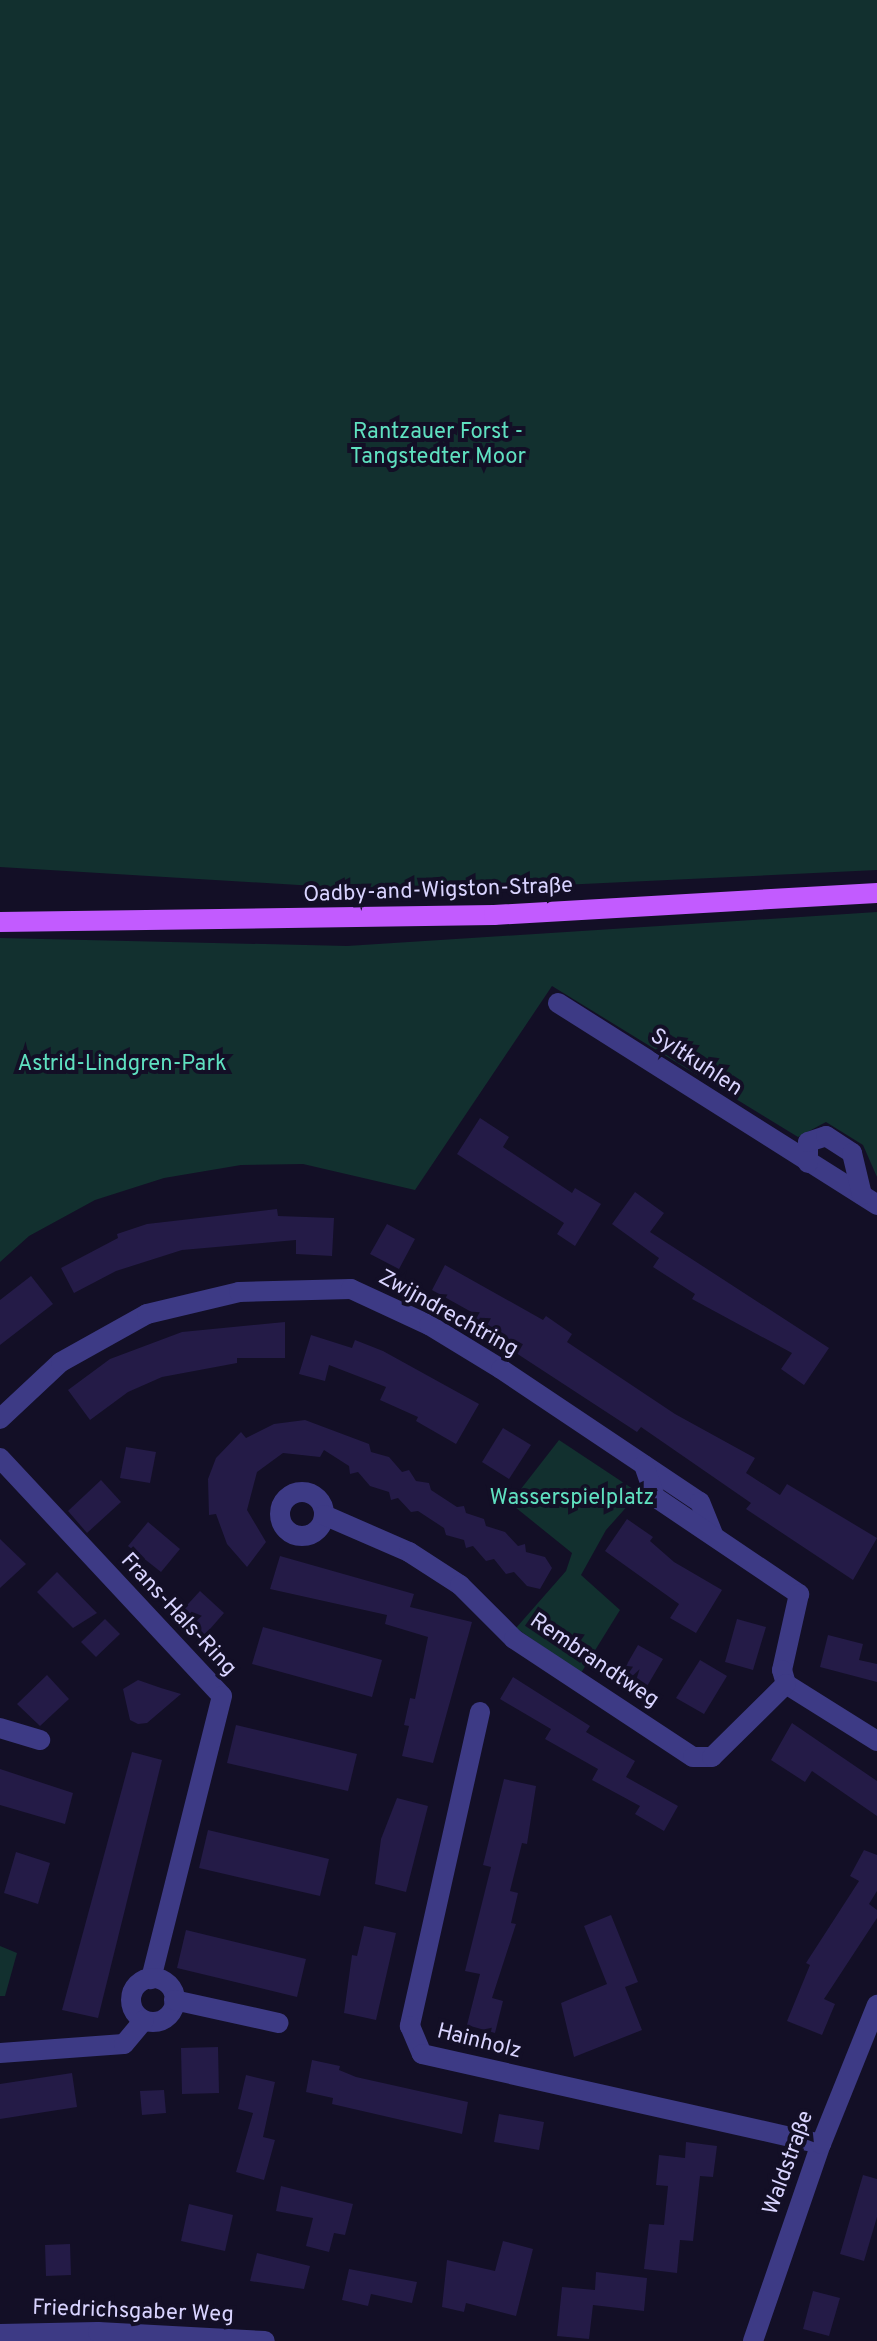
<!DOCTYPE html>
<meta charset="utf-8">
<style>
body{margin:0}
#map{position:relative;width:877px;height:2341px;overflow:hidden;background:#130f26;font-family:Overpass,sans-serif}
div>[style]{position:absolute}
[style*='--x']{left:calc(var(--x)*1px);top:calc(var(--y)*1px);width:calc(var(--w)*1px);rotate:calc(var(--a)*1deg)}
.green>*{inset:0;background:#12302f}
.building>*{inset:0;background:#241b47}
.minor>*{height:20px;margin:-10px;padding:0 10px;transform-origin:10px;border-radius:10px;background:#3d3a85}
.minor>.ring{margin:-10px;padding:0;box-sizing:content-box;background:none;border:20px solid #3d3a85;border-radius:50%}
.major>*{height:20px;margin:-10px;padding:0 10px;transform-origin:10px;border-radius:10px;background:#c25bff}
span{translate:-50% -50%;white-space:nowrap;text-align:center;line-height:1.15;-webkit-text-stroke:8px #130f26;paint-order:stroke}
.park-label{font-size:22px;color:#5fe0c0}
.street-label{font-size:22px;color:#d9d4ff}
</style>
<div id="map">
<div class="green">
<div style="clip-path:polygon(0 0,877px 0,877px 870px,500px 888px,364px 889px,0 867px)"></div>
<div style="clip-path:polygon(877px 912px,877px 1177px,863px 1145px,826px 1122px,798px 1137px,552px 986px,415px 1190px,303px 1164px,241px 1165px,164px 1178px,95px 1200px,29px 1236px,0 1262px,0 938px,347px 946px)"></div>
<div style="clip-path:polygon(559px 1440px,639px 1493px,606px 1530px,581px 1575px,620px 1610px,581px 1673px,516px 1628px,566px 1571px,572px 1553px,510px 1503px)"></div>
<div style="clip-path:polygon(0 1946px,17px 1953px,5px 1996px,0 1996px)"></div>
</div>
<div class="building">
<div style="clip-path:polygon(480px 1118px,509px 1137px,503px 1147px,572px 1193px,575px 1188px,601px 1204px,575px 1246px,557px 1234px,564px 1223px,457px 1154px)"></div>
<div style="clip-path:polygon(635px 1192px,664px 1213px,650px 1232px,829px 1348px,804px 1385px,781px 1369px,792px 1353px,692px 1299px,695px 1294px,653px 1267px,659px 1258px,612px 1224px)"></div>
<div style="clip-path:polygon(277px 1209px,278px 1216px,334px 1218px,332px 1256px,296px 1254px,296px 1240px,182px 1250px,116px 1271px,74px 1293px,61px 1268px,118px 1238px,117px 1234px,147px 1224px)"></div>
<div style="clip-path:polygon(387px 1224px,415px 1239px,399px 1269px,370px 1254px)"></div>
<div style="clip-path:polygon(445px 1265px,543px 1320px,546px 1316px,572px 1334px,567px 1342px,675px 1414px,755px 1458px,746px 1473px,780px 1495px,787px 1484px,877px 1538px,853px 1580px,746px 1509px,751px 1503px,641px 1427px,637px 1432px,470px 1323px,475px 1314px,432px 1290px)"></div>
<div style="clip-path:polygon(31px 1276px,53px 1304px,0 1345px,0 1300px)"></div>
<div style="clip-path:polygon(285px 1322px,285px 1358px,237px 1358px,237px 1363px,162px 1377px,128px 1392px,90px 1420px,68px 1390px,110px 1359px,182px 1332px)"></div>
<div style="clip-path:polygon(311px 1335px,352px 1348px,355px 1340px,383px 1351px,479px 1404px,456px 1444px,416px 1421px,418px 1417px,380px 1400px,386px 1387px,329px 1365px,325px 1381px,299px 1374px)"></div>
<div style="clip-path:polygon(305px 1420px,369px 1444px,371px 1452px,389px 1457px,402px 1472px,409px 1470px,416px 1481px,429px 1483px,431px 1490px,457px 1507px,464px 1506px,466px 1513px,484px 1519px,486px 1526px,505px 1532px,518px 1546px,525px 1544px,526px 1552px,545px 1557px,552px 1568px,540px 1589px,527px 1586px,514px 1572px,506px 1574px,494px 1559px,486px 1561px,473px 1546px,466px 1548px,464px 1540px,446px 1535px,444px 1528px,418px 1511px,411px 1512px,398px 1498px,391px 1500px,389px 1492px,370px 1486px,358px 1472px,350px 1474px,349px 1466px,324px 1450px,320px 1457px,283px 1453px,257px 1472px,247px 1510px,266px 1542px,247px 1567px,227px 1544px,216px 1514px,209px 1515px,208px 1479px,216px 1458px,241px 1432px,246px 1438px,274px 1424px)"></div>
<div style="clip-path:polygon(503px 1428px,531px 1445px,509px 1479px,482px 1462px)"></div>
<div style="clip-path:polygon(126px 1447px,156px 1452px,150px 1483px,120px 1478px)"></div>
<div style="clip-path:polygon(101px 1480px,121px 1502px,87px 1533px,68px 1511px)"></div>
<div style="clip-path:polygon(627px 1519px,653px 1537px,650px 1541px,674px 1562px,722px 1590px,696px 1633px,670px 1618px,679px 1604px,605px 1551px)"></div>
<div style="clip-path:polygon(148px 1522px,180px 1549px,161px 1572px,128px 1546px)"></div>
<div style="clip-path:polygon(0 1539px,26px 1564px,0 1588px)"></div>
<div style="clip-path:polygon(280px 1556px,414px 1594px,410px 1607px,472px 1622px,433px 1763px,402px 1756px,409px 1726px,404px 1725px,410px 1698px,415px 1699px,428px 1637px,385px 1624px,387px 1615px,270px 1589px)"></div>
<div style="clip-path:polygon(57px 1572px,97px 1613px,73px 1628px,37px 1592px)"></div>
<div style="clip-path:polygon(200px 1591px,224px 1613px,203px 1637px,178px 1615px)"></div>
<div style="clip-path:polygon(105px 1619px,120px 1634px,96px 1657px,81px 1642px)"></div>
<div style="clip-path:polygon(737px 1619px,766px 1627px,753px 1670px,725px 1662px)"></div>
<div style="clip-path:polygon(263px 1627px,382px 1660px,372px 1697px,252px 1664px)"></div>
<div style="clip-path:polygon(828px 1635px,863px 1644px,859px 1660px,877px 1664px,877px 1682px,820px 1667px)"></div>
<div style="clip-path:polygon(638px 1645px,663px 1659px,643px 1693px,619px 1678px)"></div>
<div style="clip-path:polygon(700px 1660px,727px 1676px,704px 1714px,676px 1698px)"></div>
<div style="clip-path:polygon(47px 1675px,69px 1699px,40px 1726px,17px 1704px)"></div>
<div style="clip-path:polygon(513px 1677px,590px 1726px,586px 1732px,635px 1761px,626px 1777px,678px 1806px,664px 1831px,635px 1814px,640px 1806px,592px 1780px,598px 1769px,545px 1739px,551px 1729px,500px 1699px)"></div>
<div style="clip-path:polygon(138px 1680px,161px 1688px,181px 1694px,147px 1723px,138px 1724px,130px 1720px,123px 1689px)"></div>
<div style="clip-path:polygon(792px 1723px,877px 1781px,877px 1816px,812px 1771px,805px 1782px,771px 1760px)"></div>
<div style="clip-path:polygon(236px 1725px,357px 1754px,348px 1791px,227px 1763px)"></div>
<div style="clip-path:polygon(132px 1752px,162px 1760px,98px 2018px,62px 2010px)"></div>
<div style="clip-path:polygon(0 1769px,73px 1793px,65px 1824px,0 1805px)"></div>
<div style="clip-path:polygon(504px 1779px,536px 1786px,527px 1844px,522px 1843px,510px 1891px,518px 1893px,511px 1923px,516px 1924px,492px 1998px,503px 2001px,495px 2033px,467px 2025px,480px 1974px,465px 1971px,491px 1867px,483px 1865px)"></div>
<div style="clip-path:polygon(397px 1798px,428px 1806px,406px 1892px,375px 1884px,381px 1839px)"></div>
<div style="clip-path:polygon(208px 1830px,329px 1859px,320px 1896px,199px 1868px)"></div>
<div style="clip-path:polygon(864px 1850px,877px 1855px,877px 1891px,869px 1904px,877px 1910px,877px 1918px,824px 1999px,835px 2004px,822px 2035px,787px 2021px,810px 1965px,806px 1963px,859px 1881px,850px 1876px)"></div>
<div style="clip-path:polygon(16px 1852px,50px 1863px,38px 1904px,4px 1893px)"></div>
<div style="clip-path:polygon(611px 1915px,638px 1982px,625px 1987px,642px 2030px,574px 2057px,561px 2003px,607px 1984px,584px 1926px)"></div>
<div style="clip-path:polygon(364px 1926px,396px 1933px,376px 2020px,344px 2013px,352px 1955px,357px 1956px)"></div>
<div style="clip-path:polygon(186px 1930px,306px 1959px,297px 1997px,177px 1968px)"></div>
<div style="clip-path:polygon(218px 2047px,219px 2093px,182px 2094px,181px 2048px)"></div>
<div style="clip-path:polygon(312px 2060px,340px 2066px,339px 2070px,356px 2077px,468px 2102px,462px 2134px,332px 2104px,333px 2098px,306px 2092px)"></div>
<div style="clip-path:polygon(72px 2073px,77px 2107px,0 2119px,0 2084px)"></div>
<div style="clip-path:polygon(246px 2075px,275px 2082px,263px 2137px,275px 2140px,264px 2180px,236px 2172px,253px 2113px,238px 2109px)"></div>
<div style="clip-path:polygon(164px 2090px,166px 2113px,142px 2115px,140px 2091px)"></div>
<div style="clip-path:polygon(499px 2114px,544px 2122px,539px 2150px,494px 2142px)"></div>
<div style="clip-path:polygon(686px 2142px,717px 2146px,713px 2177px,700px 2176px,693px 2241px,680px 2240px,677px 2273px,644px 2269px,649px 2224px,664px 2225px,668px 2186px,656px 2185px,659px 2155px,685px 2158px)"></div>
<div style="clip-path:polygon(863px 2175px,877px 2179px,877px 2217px,864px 2261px,840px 2254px)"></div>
<div style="clip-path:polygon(281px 2186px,353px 2204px,345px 2235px,334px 2233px,329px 2252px,306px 2246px,313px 2218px,276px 2211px)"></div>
<div style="clip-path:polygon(189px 2204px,233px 2215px,225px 2251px,181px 2241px)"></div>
<div style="clip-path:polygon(503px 2241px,533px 2249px,516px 2316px,466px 2303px,464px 2312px,442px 2307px,447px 2260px,495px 2271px)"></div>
<div style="clip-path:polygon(70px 2244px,71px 2275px,46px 2276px,45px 2245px)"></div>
<div style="clip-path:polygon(257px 2253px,310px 2266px,304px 2289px,250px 2281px)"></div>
<div style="clip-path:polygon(349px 2269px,417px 2282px,412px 2303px,371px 2294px,368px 2306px,342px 2300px)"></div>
<div style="clip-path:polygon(596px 2272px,647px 2278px,644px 2311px,593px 2305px,589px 2339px,557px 2336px,562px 2287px,595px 2290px)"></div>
<div style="clip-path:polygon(813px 2291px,840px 2298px,829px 2336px,803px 2329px)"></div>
</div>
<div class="minor">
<div style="--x:558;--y:1003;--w:378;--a:32.3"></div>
<div style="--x:808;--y:1163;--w:21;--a:-90"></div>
<div style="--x:808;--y:1142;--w:19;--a:-18"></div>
<div style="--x:826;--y:1136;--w:31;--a:33"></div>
<div style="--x:852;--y:1153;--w:43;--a:76.6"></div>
<div style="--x:0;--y:1419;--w:83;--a:-43.1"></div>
<div style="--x:61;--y:1362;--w:98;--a:-29.2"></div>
<div style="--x:147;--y:1314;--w:95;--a:-13.4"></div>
<div style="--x:239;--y:1292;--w:112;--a:-1.5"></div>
<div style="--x:351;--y:1289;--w:86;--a:24.8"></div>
<div style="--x:429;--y:1325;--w:84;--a:31.4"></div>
<div style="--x:501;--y:1369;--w:239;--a:33.8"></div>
<div style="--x:700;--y:1502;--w:35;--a:68"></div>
<div style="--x:0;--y:1458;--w:325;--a:47"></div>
<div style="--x:222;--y:1696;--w:292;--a:104.1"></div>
<div style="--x:644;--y:1465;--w:34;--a:71"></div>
<div style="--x:655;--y:1497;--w:174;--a:34"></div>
<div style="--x:799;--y:1594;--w:78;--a:102.6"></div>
<div style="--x:782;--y:1670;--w:15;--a:74"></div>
<div style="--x:786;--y:1684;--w:107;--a:32.1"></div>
<div class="ring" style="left:280px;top:1492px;width:24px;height:24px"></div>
<div style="--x:324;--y:1515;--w:93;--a:23.5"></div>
<div style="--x:409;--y:1552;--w:61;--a:32.9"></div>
<div style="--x:460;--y:1585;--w:76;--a:45"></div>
<div style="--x:514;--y:1639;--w:214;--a:33.4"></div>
<div style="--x:693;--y:1757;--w:19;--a:0"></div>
<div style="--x:712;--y:1757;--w:104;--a:-44.6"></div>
<div style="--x:480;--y:1712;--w:322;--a:102.6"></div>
<div style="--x:410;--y:2026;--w:30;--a:67"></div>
<div style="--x:422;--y:2054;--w:409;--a:12.7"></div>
<div style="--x:0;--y:1728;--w:42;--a:16.7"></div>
<div class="ring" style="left:131px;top:1978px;width:24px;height:24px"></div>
<div style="--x:174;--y:2000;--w:107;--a:12.4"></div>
<div style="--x:0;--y:2053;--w:124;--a:-4.2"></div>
<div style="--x:124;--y:2044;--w:31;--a:-50"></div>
<div style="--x:0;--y:2334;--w:98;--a:-1.2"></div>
<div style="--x:98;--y:2332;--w:167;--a:3.1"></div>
<div style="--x:753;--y:2341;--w:208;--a:-71"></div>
<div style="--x:821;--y:2144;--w:150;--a:-68.1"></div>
</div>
<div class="major">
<div style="--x:0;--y:922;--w:494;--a:-0.8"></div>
<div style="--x:494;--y:915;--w:384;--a:-3.3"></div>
</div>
<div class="park-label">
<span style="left:438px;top:445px">Rantzauer Forst -<br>Tangstedter Moor</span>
<span style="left:122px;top:1065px">Astrid-Lindgren-Park</span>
<span style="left:572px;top:1499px">Wasserspielplatz</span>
</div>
<div class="street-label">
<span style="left:438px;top:891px;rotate:-2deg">Oadby-and-Wigston-Straße</span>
<span style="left:696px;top:1063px;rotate:33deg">Syltkuhlen</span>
<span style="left:448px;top:1314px;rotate:29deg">Zwijndrechtring</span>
<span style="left:178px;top:1615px;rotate:47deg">Frans-Hals-Ring</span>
<span style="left:594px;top:1661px;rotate:34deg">Rembrandtweg</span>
<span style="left:479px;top:2042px;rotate:14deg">Hainholz</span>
<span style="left:789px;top:2163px;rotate:-70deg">Waldstraße</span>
<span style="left:133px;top:2312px;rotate:2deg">Friedrichsgaber Weg</span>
</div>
</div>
